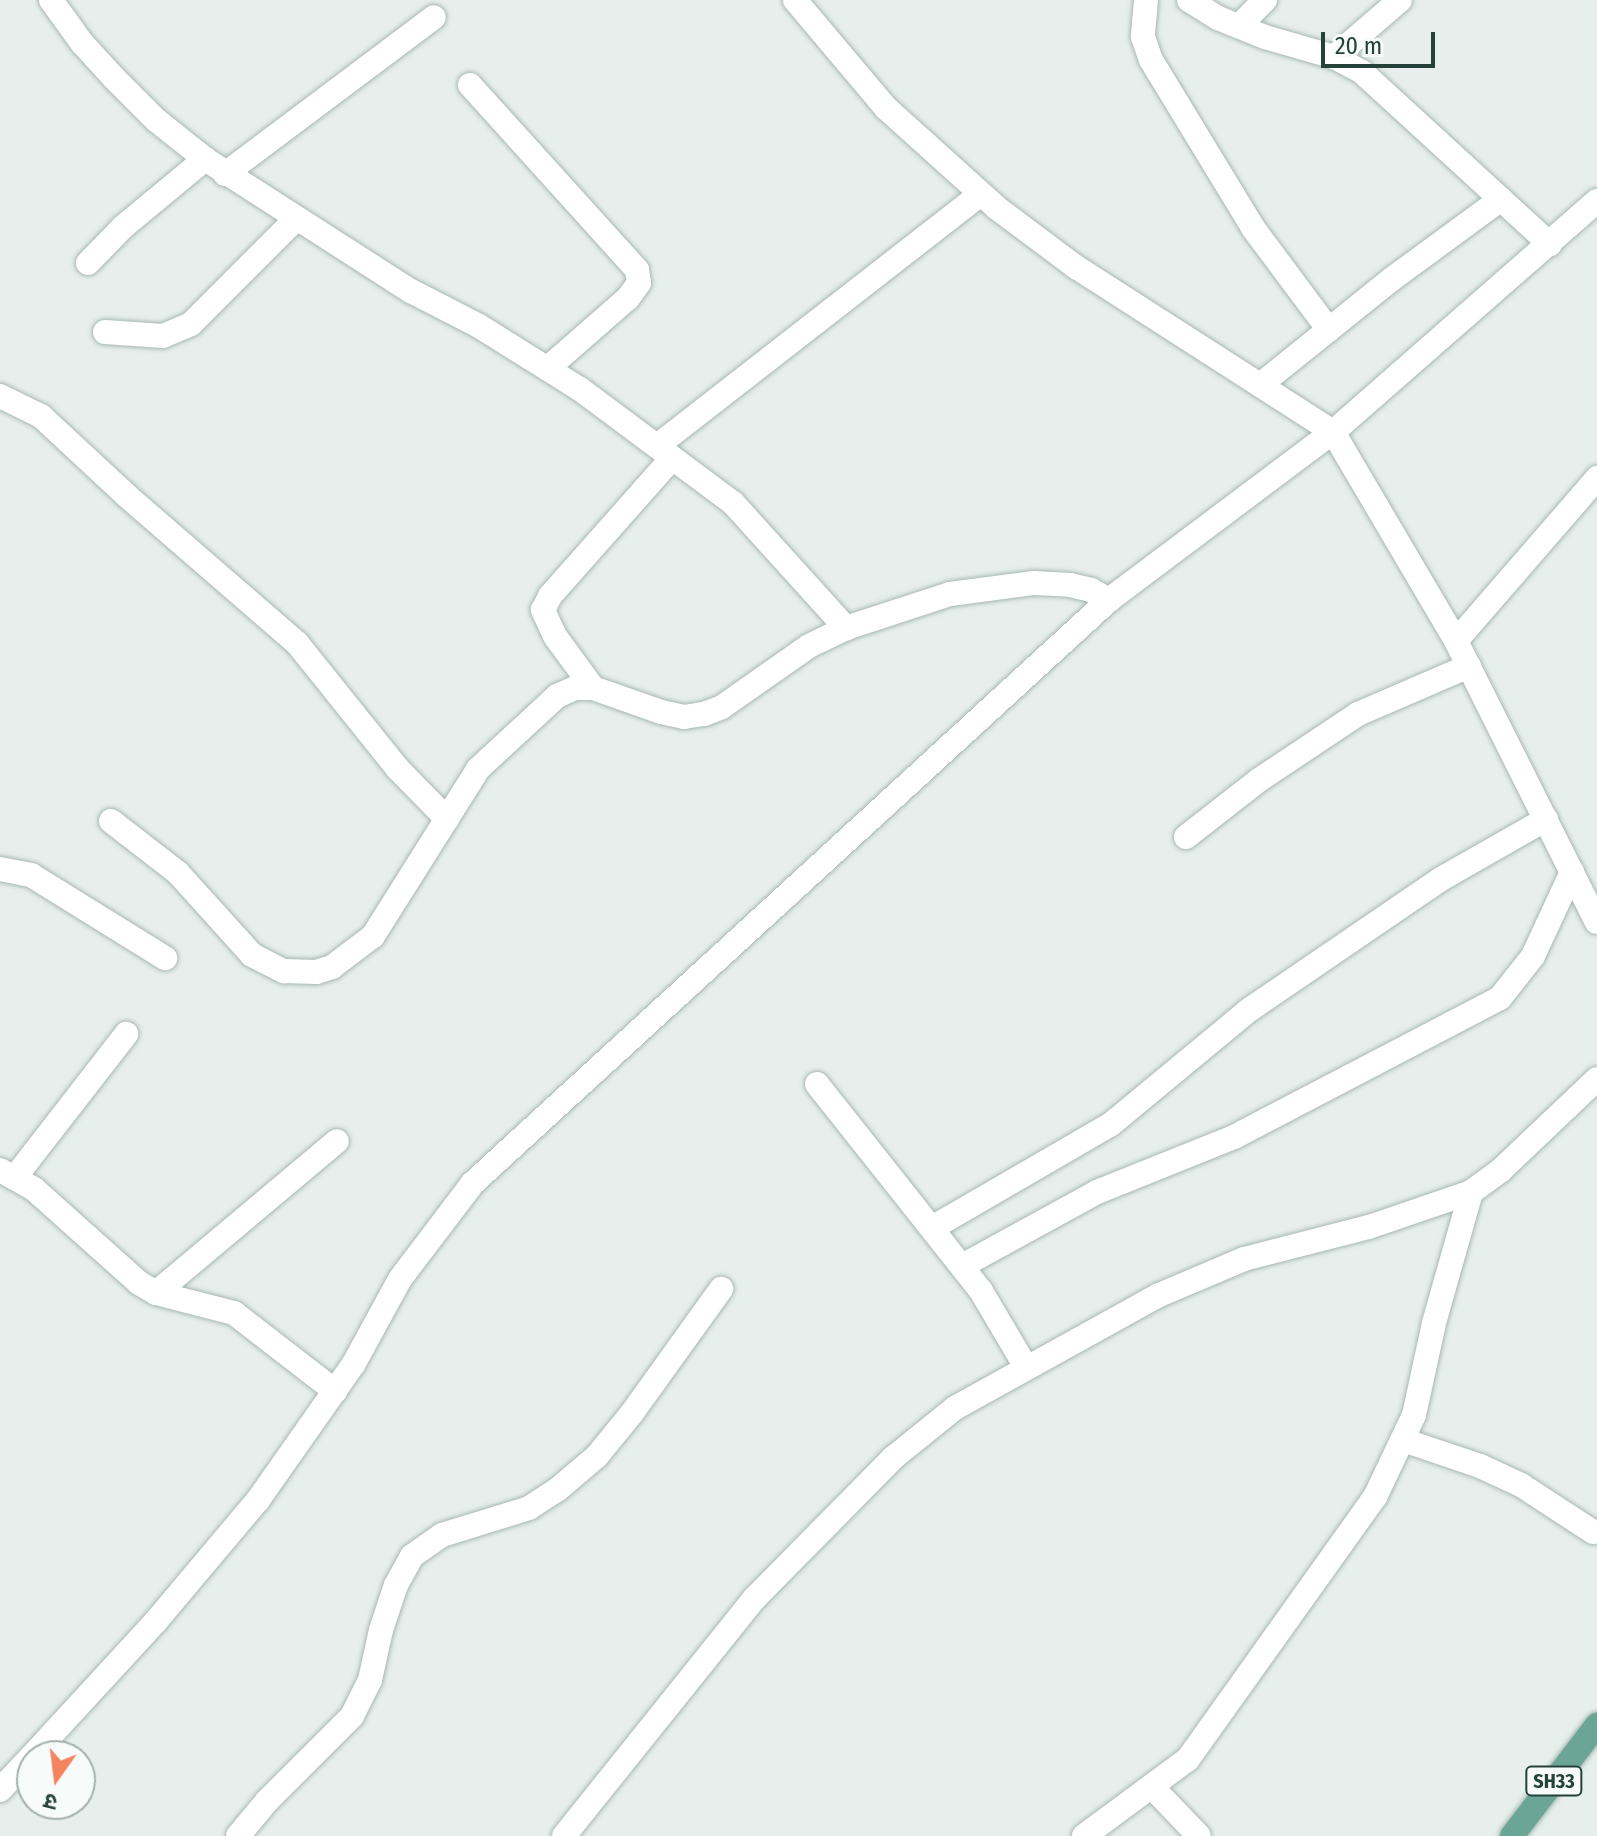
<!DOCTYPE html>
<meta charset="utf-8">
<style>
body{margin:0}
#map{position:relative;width:1597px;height:1836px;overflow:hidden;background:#e6efeb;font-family:"Fira Sans Condensed","Noto Sans Devanagari",sans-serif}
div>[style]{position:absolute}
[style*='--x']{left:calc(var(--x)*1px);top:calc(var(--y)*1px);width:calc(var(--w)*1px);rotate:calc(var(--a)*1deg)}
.roads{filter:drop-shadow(0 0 2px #a8b8b2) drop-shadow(0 0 2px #a8b8b2)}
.minor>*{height:24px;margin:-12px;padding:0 12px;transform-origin:12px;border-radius:12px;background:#fff}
.major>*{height:24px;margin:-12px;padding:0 12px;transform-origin:12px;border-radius:12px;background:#6aa596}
span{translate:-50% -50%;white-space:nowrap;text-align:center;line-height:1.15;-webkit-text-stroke:6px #f7fbf9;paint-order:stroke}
.shield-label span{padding:2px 6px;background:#f7fbf9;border:2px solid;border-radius:6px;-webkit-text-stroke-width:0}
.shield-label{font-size:20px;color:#24423a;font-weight:700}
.north{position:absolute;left:16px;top:1740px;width:80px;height:80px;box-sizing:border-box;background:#f7fbf9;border:2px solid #a3b1ad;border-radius:50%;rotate:194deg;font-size:22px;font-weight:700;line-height:32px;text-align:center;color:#24423a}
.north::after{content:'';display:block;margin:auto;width:28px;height:36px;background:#f4845f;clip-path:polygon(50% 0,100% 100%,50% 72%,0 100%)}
.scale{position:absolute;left:1321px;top:32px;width:114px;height:36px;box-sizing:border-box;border:4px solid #24423a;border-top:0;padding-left:10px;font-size:24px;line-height:28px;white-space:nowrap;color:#24423a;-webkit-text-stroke:6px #f7fbf9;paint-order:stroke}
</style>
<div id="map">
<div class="roads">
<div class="minor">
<div style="--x:51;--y:0;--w:53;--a:54.2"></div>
<div style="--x:82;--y:43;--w:47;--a:47.6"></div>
<div style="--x:114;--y:78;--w:59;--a:45"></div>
<div style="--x:156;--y:120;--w:63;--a:38.5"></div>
<div style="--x:205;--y:159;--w:245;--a:32.7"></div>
<div style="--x:411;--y:291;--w:76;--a:27.2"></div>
<div style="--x:479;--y:326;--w:119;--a:32"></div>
<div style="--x:580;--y:389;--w:191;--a:36.7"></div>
<div style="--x:733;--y:503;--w:169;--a:47.9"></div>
<div style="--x:795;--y:0;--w:141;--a:49.9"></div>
<div style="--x:886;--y:108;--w:149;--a:42"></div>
<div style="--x:997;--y:208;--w:99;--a:36.8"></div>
<div style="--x:1076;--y:267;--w:305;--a:32.7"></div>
<div style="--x:1333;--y:432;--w:243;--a:59.5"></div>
<div style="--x:1456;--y:641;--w:314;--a:63.4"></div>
<div style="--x:1146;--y:0;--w:37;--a:95"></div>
<div style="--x:1143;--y:37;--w:24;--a:71"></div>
<div style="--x:1151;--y:60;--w:197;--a:58.7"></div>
<div style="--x:1253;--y:228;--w:127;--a:53.3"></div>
<div style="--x:1189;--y:0;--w:34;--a:32"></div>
<div style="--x:1218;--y:18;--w:51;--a:22"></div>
<div style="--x:1265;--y:37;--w:72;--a:16.2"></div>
<div style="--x:1334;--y:57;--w:32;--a:28"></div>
<div style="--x:1362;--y:72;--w:255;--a:42.5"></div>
<div style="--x:1239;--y:26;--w:37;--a:-45"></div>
<div style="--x:1334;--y:57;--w:87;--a:-40.8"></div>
<div style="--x:470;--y:85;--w:249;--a:47.9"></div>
<div style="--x:637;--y:270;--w:13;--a:81"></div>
<div style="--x:639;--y:283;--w:19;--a:126"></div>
<div style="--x:628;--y:298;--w:106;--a:138.8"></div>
<div style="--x:225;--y:174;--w:261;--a:-36.9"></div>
<div style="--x:88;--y:263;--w:50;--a:-45.8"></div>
<div style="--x:123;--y:227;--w:107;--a:-39.7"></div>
<div style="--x:105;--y:332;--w:58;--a:3.9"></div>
<div style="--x:163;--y:336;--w:30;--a:-23"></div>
<div style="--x:191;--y:324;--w:148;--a:-45"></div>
<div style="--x:1260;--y:385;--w:169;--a:-38.8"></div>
<div style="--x:1392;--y:279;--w:135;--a:-36.3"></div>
<div style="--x:0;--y:396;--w:46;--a:26"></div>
<div style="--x:41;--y:416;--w:117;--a:42.9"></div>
<div style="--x:127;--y:496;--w:225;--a:40.9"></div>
<div style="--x:297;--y:643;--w:161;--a:51.3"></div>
<div style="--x:398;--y:769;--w:70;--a:45.6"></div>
<div style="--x:657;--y:446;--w:410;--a:-37.9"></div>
<div style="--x:1456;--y:641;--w:216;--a:-49.1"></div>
<div style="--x:593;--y:688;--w:64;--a:-126.2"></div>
<div style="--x:555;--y:636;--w:29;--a:-115"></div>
<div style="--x:543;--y:610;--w:16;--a:-63"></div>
<div style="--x:550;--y:596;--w:184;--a:-48.5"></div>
<div style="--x:111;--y:821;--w:85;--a:37.8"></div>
<div style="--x:178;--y:873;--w:110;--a:47.9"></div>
<div style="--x:252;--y:955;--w:36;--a:27"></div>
<div style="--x:284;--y:971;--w:32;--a:2"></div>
<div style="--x:316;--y:972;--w:17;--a:-17"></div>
<div style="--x:332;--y:967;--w:51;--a:-37.1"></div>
<div style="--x:373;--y:936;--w:197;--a:-57.8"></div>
<div style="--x:478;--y:769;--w:108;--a:-42.7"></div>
<div style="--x:557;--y:696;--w:20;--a:-24"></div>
<div style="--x:575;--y:688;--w:18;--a:0"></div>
<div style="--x:593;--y:688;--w:72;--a:19.4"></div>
<div style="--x:661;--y:712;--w:24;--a:12"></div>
<div style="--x:684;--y:717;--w:20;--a:-9"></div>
<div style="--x:704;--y:714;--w:19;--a:-21"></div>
<div style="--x:722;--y:707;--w:106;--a:-35"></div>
<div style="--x:809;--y:646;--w:41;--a:-25.9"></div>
<div style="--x:846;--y:628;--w:109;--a:-18.1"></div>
<div style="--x:950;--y:594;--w:85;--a:-7.5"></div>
<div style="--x:1034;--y:583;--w:36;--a:3"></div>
<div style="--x:1070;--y:585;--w:22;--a:13"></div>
<div style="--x:1091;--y:590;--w:21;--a:29"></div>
<div style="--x:1186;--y:837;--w:93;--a:-38"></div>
<div style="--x:1259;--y:780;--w:119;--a:-33.7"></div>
<div style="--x:1358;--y:714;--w:121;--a:-23.4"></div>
<div style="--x:0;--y:869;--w:32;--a:11"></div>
<div style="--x:31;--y:875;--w:158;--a:31.8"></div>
<div style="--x:817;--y:1084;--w:264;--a:51.6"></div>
<div style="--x:981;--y:1291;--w:88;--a:59.4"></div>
<div style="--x:0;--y:1170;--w:39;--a:29"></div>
<div style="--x:34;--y:1189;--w:141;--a:41.8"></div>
<div style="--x:139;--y:1283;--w:20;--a:30"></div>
<div style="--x:156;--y:1293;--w:81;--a:14.4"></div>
<div style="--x:234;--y:1313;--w:128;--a:37.7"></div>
<div style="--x:16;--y:1176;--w:180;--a:-52.2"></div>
<div style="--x:932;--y:1228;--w:206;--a:-30.1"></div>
<div style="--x:1110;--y:1125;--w:180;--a:-39.6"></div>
<div style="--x:1249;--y:1010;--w:232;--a:-34.3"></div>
<div style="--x:1441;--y:879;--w:121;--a:-29.7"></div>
<div style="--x:962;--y:1266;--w:154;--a:-28.7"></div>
<div style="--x:1097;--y:1192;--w:148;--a:-21.9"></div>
<div style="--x:1234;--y:1137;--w:300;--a:-27.6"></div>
<div style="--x:1500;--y:998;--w:53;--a:-51.8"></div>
<div style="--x:1533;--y:956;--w:93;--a:-65.1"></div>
<div style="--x:156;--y:1293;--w:236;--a:-40"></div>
<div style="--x:1403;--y:1440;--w:81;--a:18.7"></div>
<div style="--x:1480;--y:1466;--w:45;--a:24.9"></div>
<div style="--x:1521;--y:1485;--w:86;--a:33.1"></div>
<div style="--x:32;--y:1756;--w:183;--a:-47.4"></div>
<div style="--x:156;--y:1621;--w:158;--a:-49.9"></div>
<div style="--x:258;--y:1500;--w:165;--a:-54.9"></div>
<div style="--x:353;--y:1365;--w:98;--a:-61.3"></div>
<div style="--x:400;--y:1279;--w:121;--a:-52.8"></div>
<div style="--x:473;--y:1183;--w:863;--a:-42.51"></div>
<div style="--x:1109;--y:600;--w:280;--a:-36.9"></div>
<div style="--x:1333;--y:432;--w:351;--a:-41.2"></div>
<div style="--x:1153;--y:1788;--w:66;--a:46.2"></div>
<div style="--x:0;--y:1790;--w:47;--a:-46.7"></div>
<div style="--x:238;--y:1836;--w:45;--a:-50.4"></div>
<div style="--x:267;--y:1801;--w:120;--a:-45"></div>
<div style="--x:352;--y:1716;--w:40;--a:-63.4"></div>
<div style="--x:370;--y:1680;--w:51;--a:-77.6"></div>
<div style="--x:381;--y:1630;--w:47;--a:-71.6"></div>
<div style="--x:396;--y:1585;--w:33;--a:-61"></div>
<div style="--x:412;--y:1556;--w:37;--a:-35"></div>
<div style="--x:442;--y:1535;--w:91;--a:-17.2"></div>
<div style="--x:529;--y:1508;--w:33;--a:-33"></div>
<div style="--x:557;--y:1490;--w:52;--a:-40.4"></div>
<div style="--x:597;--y:1456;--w:55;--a:-50.9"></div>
<div style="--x:632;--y:1413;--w:153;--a:-54.3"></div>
<div style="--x:564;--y:1836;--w:304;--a:-51.3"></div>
<div style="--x:754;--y:1599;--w:198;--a:-45.4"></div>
<div style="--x:893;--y:1458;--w:80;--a:-38.9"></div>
<div style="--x:955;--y:1408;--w:231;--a:-29"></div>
<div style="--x:1157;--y:1296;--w:95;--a:-23"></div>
<div style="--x:1244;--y:1259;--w:129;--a:-14.4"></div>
<div style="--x:1369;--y:1227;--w:108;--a:-18.9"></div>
<div style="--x:1471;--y:1192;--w:37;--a:-36"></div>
<div style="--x:1501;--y:1170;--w:132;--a:-43.5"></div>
<div style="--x:1084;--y:1836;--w:129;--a:-36.5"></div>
<div style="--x:1188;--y:1759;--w:322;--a:-54.5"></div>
<div style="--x:1375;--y:1497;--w:91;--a:-64.6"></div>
<div style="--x:1414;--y:1415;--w:94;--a:-77.7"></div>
<div style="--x:1434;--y:1323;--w:136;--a:-74.2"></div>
</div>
<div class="major">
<div style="--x:1512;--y:1836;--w:140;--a:-52.6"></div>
</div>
</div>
<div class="shield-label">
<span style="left:1554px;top:1781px">SH33</span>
</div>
<div class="north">उ</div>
<div class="scale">20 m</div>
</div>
